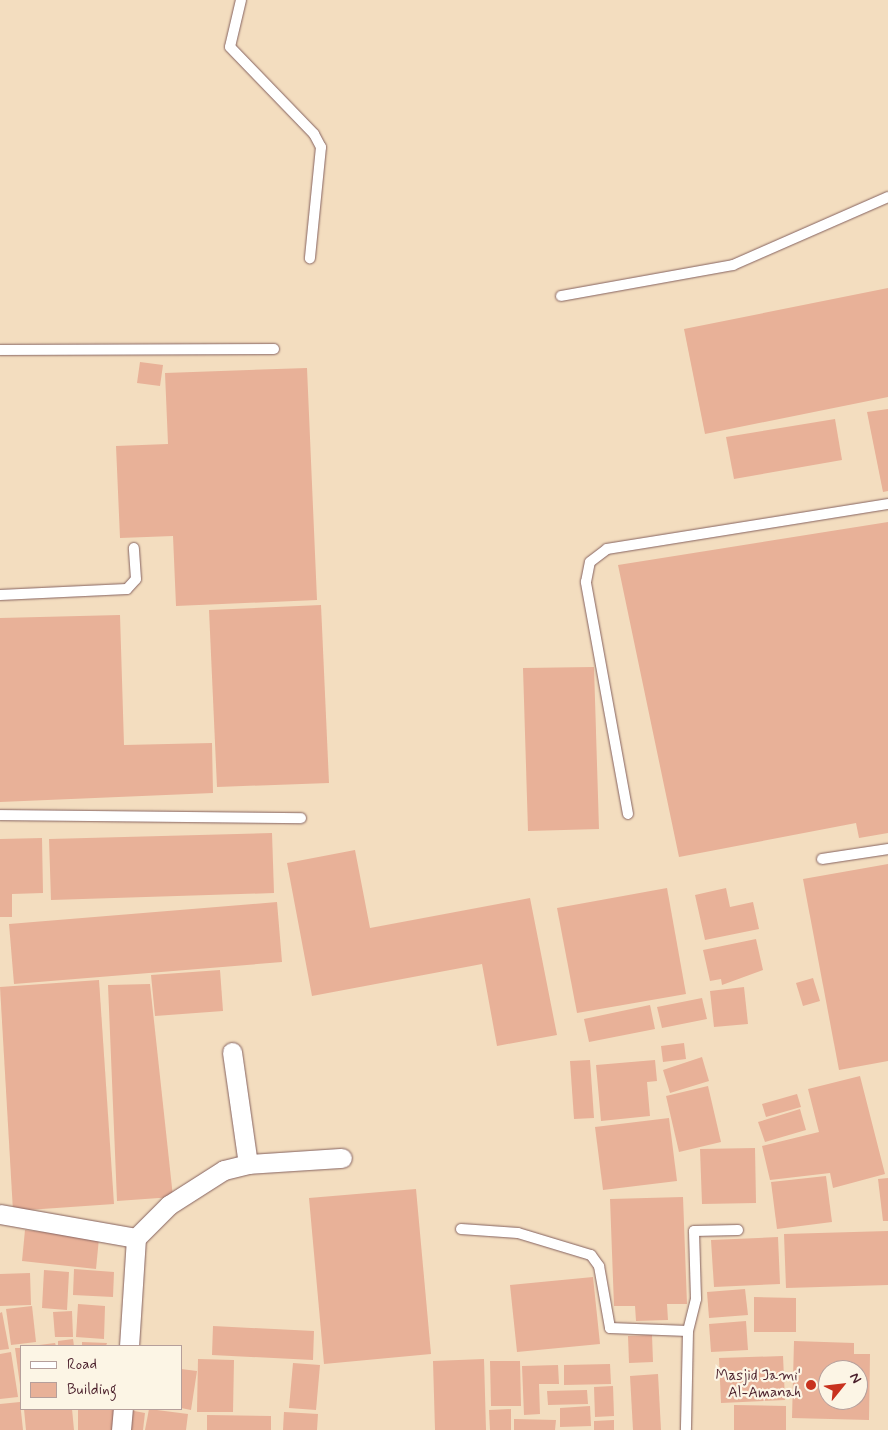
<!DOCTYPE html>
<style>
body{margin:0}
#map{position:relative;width:888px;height:1430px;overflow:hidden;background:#f3ddbf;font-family:Mynerve,sans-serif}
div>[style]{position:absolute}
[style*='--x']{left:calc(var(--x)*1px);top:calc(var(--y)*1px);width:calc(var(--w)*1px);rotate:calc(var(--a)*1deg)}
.building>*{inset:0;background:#e8b198}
.roads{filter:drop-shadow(0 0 1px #85625f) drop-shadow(0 0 1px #85625f)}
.service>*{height:10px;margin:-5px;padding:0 5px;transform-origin:5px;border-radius:5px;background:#fff}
.minor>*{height:19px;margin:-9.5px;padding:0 9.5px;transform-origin:9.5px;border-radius:9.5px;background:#fff}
.dots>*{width:14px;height:14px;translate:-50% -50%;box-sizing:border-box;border:2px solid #fcf5e5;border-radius:50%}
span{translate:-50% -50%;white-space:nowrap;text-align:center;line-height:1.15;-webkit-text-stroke:4.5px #fcf5e5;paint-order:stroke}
.poi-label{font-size:15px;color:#4a1f2b}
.right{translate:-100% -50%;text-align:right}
.legend{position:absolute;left:20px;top:1345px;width:162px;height:65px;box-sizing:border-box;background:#fcf5e5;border:1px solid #b59f9b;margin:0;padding:6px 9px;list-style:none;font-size:15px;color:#4a1f2b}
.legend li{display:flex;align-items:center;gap:10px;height:25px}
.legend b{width:25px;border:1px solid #b59f9b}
.north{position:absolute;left:818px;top:1360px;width:50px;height:50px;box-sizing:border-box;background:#fcf5e5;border:1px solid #b59f9b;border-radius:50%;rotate:61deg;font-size:14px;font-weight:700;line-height:20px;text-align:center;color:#4a1f2b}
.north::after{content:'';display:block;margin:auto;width:18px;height:22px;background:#c8321e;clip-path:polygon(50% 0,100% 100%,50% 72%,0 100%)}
</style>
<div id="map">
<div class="building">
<div style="clip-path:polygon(888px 288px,888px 397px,705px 434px,684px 329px)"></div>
<div style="clip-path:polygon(140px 362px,163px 365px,160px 386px,137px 383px)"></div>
<div style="clip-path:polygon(307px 368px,317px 600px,176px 606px,173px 536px,120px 538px,116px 446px,168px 444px,165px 373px)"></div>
<div style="clip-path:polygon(888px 409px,888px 491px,883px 492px,867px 412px)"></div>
<div style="clip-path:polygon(835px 419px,842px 460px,734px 479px,726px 437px)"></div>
<div style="clip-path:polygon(888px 522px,888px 833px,859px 838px,856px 823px,679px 857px,618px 565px)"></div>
<div style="clip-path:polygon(321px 605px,329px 783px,217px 787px,209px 610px)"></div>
<div style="clip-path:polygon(120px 615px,124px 745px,212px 743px,213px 793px,0 802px,0 618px)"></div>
<div style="clip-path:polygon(594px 667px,599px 829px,528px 831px,523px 668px)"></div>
<div style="clip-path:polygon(272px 833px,274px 893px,51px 900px,49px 839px)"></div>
<div style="clip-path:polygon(42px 838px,43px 893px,12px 894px,12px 917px,0 917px,0 839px)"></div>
<div style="clip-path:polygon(355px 850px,370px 928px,530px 898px,557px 1035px,497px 1046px,482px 964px,312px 996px,287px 863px)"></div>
<div style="clip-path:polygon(888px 864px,888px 1061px,839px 1070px,803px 879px)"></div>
<div style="clip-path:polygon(667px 888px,686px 994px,577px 1013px,557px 908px)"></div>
<div style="clip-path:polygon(726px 888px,730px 907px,753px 902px,759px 929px,705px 940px,695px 895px)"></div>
<div style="clip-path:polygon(277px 902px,282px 962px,14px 984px,9px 924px)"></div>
<div style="clip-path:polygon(756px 939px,763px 970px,722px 985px,721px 979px,710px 981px,703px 950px)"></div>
<div style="clip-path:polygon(220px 970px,223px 1011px,155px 1016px,151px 975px)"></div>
<div style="clip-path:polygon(813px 978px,820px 1001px,803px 1006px,796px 983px)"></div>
<div style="clip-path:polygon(99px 980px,114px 1204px,13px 1211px,0 987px)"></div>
<div style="clip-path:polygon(150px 984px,173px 1197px,117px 1201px,108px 985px)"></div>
<div style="clip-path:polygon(744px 987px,748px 1024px,714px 1027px,710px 991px)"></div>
<div style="clip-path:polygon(702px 998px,707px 1019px,662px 1028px,657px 1007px)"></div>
<div style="clip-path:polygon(650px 1005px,655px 1029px,589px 1042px,584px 1019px)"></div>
<div style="clip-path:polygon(684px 1043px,686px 1059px,663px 1062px,661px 1046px)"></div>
<div style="clip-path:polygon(702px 1057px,709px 1081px,670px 1093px,663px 1070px)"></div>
<div style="clip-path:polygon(590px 1060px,594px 1118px,574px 1119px,570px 1061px)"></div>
<div style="clip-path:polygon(655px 1060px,657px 1081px,647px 1082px,650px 1116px,601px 1121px,596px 1065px)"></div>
<div style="clip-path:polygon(860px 1076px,885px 1174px,833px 1188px,830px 1173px,770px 1180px,762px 1146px,819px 1132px,808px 1089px)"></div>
<div style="clip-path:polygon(708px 1086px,721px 1142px,679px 1152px,666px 1096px)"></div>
<div style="clip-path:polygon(797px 1094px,801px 1107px,766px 1117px,762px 1104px)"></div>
<div style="clip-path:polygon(800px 1109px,806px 1130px,765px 1142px,758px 1122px)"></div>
<div style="clip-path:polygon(669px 1118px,677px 1181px,603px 1190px,595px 1127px)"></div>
<div style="clip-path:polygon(755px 1148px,756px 1203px,702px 1204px,700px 1149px)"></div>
<div style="clip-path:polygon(826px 1176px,832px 1222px,777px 1229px,771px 1182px)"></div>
<div style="clip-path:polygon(888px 1178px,888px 1221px,883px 1221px,878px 1179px)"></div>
<div style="clip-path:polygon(416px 1189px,431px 1354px,324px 1364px,309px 1198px)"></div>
<div style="clip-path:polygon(683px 1197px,687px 1304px,667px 1304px,668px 1320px,636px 1321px,635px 1306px,614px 1306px,610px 1199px)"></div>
<div style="clip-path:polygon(25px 1230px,99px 1238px,96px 1269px,22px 1261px)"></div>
<div style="clip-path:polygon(888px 1231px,888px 1285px,786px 1288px,784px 1234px)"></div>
<div style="clip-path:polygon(778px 1237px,780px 1284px,714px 1287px,711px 1240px)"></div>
<div style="clip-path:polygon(74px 1269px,114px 1272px,113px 1297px,73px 1295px)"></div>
<div style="clip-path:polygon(44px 1270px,69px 1272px,67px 1310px,42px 1308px)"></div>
<div style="clip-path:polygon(30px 1273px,31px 1305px,0 1306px,0 1274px)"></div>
<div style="clip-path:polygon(593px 1277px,600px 1344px,517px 1352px,510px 1285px)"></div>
<div style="clip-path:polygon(745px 1289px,748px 1315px,709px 1318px,707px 1292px)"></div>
<div style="clip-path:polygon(754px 1297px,796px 1298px,796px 1332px,754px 1332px)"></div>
<div style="clip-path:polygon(78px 1304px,105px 1306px,104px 1339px,76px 1337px)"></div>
<div style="clip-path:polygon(32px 1306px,36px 1342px,11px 1345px,6px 1309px)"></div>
<div style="clip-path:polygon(72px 1311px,73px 1337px,55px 1337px,53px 1312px)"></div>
<div style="clip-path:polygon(2px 1312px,9px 1349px,0 1350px,0 1313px)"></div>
<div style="clip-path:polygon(746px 1321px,748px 1350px,711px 1352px,709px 1324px)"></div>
<div style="clip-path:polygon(213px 1326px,314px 1331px,313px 1360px,212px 1355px)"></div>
<div style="clip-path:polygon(652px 1335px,653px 1362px,629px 1363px,628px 1336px)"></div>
<div style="clip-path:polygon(73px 1339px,74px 1346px,58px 1346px,58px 1341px)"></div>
<div style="clip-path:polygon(evenodd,794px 1341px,854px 1343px,854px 1354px,870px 1354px,869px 1420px,792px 1418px,794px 1341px,828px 1370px,858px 1370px,858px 1400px,828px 1400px,828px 1370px)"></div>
<div style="clip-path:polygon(82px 1342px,107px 1343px,106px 1346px,82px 1346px)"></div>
<div style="clip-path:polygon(55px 1343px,56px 1346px,39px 1346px,39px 1345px)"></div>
<div style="clip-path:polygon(15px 1348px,21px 1348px,21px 1385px,20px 1385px)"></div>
<div style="clip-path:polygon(11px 1352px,18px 1397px,0 1399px,0 1354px)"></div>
<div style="clip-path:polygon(783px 1356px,785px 1400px,721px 1403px,719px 1358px)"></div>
<div style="clip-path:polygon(198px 1359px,234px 1360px,233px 1412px,197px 1412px)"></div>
<div style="clip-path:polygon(484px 1359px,486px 1430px,435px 1430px,433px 1361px)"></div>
<div style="clip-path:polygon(490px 1361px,520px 1361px,521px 1406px,491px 1406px)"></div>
<div style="clip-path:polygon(293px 1363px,320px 1365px,316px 1410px,289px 1408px)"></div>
<div style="clip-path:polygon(610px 1364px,611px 1384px,564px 1385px,564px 1365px)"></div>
<div style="clip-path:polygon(558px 1365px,559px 1384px,539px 1384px,540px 1414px,524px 1415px,522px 1366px)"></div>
<div style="clip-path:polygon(181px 1369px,197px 1371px,191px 1410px,181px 1408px)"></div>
<div style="clip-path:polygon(658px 1374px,661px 1430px,633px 1430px,630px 1376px)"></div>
<div style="clip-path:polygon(613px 1386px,614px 1416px,595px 1417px,594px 1387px)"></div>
<div style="clip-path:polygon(587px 1390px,588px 1404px,548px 1405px,547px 1391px)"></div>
<div style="clip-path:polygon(20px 1402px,23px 1430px,0 1430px,0 1404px)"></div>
<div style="clip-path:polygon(734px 1405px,786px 1406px,786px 1430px,734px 1430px)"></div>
<div style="clip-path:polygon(590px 1406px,591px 1426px,560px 1427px,560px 1408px)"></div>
<div style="clip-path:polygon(24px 1409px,72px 1409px,74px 1430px,26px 1430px)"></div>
<div style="clip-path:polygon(78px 1409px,114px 1409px,114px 1430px,78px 1430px)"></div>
<div style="clip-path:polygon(149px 1409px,188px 1414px,186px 1430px,145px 1430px)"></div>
<div style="clip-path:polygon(511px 1409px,511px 1430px,490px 1430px,489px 1410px)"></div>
<div style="clip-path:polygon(129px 1410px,145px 1413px,143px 1430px,125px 1430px)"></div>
<div style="clip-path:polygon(284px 1412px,318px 1414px,317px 1430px,283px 1430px)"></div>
<div style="clip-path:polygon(207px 1415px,271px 1416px,271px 1430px,207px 1430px)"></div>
<div style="clip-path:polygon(514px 1419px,556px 1420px,555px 1430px,514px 1430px)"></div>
<div style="clip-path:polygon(614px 1420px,614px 1430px,594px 1430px,594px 1421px)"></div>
</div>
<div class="roads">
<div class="service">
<div style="--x:241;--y:0;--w:48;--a:103.2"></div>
<div style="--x:230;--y:47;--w:121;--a:46"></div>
<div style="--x:314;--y:134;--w:15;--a:62"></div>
<div style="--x:321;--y:147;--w:112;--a:95.7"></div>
<div style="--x:561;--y:296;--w:175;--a:-10.2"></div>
<div style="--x:733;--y:265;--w:169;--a:-23.7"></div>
<div style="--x:0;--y:350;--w:274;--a:-0.2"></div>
<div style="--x:0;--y:595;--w:127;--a:-2.7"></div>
<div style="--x:127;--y:589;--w:13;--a:-48"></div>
<div style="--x:136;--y:579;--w:31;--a:-94"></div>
<div style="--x:628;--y:814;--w:236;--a:-100.3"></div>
<div style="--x:586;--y:582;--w:20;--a:-79"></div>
<div style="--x:590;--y:562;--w:21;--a:-37"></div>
<div style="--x:607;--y:549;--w:285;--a:-9.1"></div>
<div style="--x:0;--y:815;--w:301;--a:0.6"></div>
<div style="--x:822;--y:859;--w:67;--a:-8.6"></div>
<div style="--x:461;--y:1229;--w:57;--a:4"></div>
<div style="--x:518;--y:1233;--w:76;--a:16.8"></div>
<div style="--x:591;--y:1255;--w:14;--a:54"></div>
<div style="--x:599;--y:1266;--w:63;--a:79.9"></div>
<div style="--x:610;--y:1328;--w:78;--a:2.2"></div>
<div style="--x:688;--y:1331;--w:99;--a:91.2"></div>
<div style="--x:688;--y:1331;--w:33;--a:-76"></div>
<div style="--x:696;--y:1299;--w:68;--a:-91.7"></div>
<div style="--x:694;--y:1231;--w:44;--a:-1.3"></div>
</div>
<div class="minor">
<div style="--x:232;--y:1052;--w:113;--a:81.9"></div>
<div style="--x:0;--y:1214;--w:138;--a:10"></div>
<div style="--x:136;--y:1238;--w:108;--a:93.7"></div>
<div style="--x:136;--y:1238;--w:47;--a:-45"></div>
<div style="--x:169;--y:1205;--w:65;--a:-32.5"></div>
<div style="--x:224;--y:1170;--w:25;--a:-14"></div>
<div style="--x:248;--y:1164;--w:94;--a:-3.7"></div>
<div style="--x:121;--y:1430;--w:21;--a:-85"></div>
</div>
</div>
<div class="dots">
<div style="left:811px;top:1385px;background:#c8321e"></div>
</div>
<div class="poi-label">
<span class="right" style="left:801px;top:1385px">Masjid Jami'<br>Al-Amanah</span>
</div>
<ul class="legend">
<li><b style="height:6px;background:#fff"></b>Road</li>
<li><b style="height:14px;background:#e8b198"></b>Building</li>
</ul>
<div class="north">N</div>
</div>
